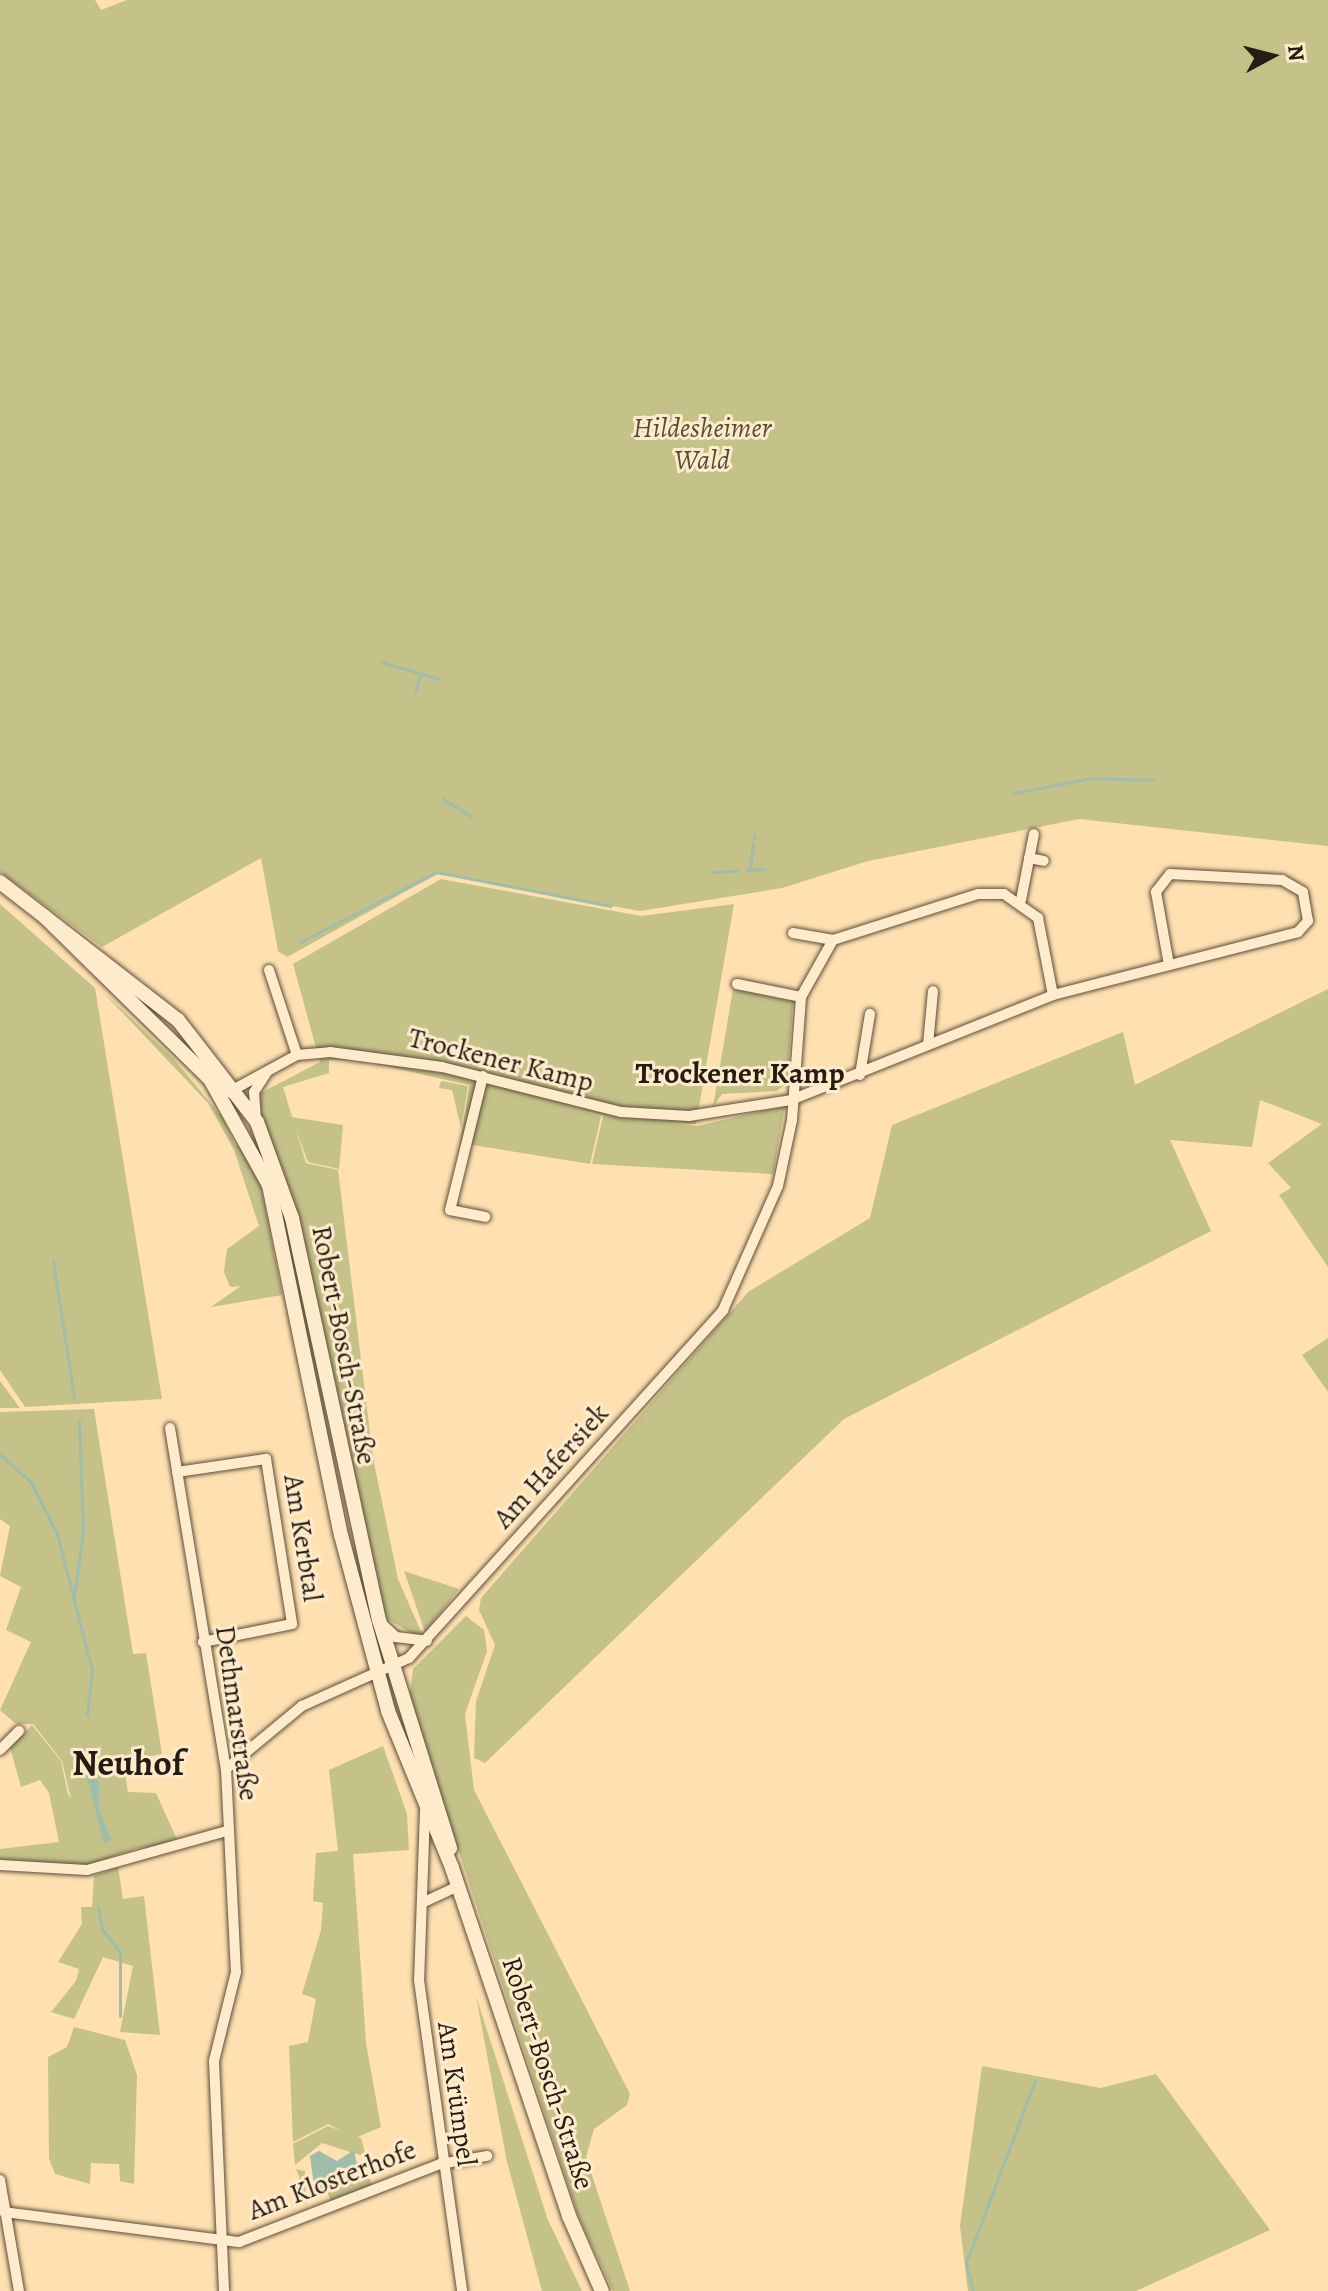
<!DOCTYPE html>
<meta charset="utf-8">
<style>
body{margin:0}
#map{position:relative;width:1328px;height:2291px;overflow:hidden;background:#fee0b1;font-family:Alegreya,serif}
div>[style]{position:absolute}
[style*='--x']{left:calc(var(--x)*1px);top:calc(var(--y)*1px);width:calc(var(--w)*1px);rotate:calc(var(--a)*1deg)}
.green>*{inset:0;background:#c4c189}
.water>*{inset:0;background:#a0bda9}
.stream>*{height:3px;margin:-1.5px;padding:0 1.5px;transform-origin:1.5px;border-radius:1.5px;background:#a0bda9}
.roads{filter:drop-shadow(0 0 2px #5c4d3a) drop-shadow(0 0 2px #5c4d3a)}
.street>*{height:10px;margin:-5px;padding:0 5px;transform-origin:5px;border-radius:5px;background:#feebcc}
.secondary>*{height:14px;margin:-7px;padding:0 7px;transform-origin:7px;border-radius:7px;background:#feebcc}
span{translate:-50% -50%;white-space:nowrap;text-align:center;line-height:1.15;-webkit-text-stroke:6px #feebcc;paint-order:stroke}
.park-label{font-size:28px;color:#554e36;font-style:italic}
.street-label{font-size:28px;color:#261c12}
.neighbourhood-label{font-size:30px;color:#261c12;font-weight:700}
.district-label{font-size:36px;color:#261c12;font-weight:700}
.north{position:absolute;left:1232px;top:16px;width:80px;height:80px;-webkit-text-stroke:6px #feebcc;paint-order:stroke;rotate:83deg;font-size:22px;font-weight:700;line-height:32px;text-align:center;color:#261c12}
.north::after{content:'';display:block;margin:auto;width:28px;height:36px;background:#261c12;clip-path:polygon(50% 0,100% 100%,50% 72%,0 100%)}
</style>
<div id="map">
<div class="green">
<div style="clip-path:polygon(0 0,95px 0,101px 10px,127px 0,1328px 0,1328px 846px,1079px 819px,868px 861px,782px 888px,640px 911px,437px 874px,287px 957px,278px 951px,261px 858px,102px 947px,0 872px)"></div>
<div style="clip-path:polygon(441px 879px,641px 916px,734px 904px,696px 1124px,632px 1122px,359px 1060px,329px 1060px,329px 1073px,283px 1087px,306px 1163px,338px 1170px,373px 1458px,398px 1579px,422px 1634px,416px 1636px,384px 1617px,286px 1181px,253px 1097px,320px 1062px,293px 964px)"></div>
<div style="clip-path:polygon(0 904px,95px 988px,162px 1399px,25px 1407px,0 1370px)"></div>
<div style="clip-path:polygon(733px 989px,793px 1001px,787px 1083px,777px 1091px,722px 1094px,713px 1107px)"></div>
<div style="clip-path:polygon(1328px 989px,1328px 1267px,1279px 1195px,1291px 1188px,1268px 1163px,1322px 1124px,1260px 1100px,1252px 1147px,1170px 1140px,1211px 1231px,844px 1419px,485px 1763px,474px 1758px,476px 1701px,495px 1645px,479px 1610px,481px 1598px,748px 1292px,870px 1218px,892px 1125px,1123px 1032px,1135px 1085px)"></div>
<div style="clip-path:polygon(101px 990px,173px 1058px,222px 1117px,236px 1146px,245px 1135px,256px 1159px,282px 1295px,211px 1307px,241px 1286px,230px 1287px,224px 1272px,227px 1249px,259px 1226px,234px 1150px,208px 1103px)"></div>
<div style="clip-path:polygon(441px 1081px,468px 1086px,461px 1128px,452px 1090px,439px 1088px)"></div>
<div style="clip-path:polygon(470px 1081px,601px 1116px,590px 1164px,460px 1143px)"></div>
<div style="clip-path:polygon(785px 1106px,773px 1174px,592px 1164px,603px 1116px,697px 1126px)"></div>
<div style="clip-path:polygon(291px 1117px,343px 1125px,339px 1169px,308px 1162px)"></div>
<div style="clip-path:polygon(1328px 1338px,1328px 1392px,1302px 1355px)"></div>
<div style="clip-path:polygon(0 1381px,20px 1408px,0 1408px)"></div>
<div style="clip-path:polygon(94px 1409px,133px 1654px,146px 1653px,162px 1754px,123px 1761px,128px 1792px,156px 1793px,179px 1844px,138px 1848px,85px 1866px,0 1859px,0 1849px,59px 1842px,49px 1793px,40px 1780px,21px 1787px,10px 1747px,32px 1725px,61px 1761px,68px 1794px,71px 1799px,62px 1761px,33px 1724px,16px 1724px,0 1710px,31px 1642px,6px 1630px,21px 1587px,0 1576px,10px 1526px,0 1519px,0 1412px)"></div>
<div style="clip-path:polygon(404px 1571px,459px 1589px,425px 1632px)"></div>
<div style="clip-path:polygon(466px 1616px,484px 1630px,487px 1651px,465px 1714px,474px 1790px,630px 2094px,627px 2105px,594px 2129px,586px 2157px,630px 2291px,613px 2291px,578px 2215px,409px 1700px,413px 1669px)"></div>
<div style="clip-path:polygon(383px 1746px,407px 1814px,409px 1850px,353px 1854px,366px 2043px,381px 2127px,355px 2138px,328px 2124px,293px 2142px,289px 2046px,308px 2042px,316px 1999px,302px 1994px,321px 1930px,323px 1903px,313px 1901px,316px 1853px,338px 1851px,329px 1770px)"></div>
<div style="clip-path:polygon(118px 1867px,123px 1899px,144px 1896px,160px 2035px,120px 2032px,133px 1966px,103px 1957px,74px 2019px,51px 2012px,76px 1981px,79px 1969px,58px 1962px,82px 1924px,81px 1907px,92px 1907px,94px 1876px)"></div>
<div style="clip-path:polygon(476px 1996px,548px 2220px,582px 2291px,542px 2291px,507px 2162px)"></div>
<div style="clip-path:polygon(74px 2027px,125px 2040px,137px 2075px,134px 2184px,120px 2181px,119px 2164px,91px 2163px,90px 2184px,55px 2174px,49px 2159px,48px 2057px,67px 2047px)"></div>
<div style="clip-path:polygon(982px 2066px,1101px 2088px,1156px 2074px,1270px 2230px,1136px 2291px,968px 2291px,960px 2226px)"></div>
<div style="clip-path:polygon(328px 2126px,361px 2138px,366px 2157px,322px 2143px,295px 2165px,293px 2144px)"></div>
<div style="clip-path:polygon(296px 2169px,305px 2171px,306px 2208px,299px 2176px)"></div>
<div style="clip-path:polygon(368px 2173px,372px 2185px,331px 2201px,327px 2192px)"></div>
</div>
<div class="water">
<div style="clip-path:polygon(81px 1755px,99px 1783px,99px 1809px,112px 1840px,104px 1843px)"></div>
<div style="clip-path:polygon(354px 2150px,360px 2180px,323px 2191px,314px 2185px,310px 2156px,319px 2151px,337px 2161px)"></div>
</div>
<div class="stream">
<div style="--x:382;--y:662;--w:59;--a:16.6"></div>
<div style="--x:415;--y:692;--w:15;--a:-74"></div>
<div style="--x:1014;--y:793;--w:78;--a:-11"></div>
<div style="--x:1091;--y:778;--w:62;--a:1.8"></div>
<div style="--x:443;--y:799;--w:32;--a:32"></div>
<div style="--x:754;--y:838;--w:3;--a:-90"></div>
<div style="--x:747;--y:870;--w:18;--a:-3"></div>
<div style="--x:750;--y:870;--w:27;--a:-84"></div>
<div style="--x:711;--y:872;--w:26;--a:-2"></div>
<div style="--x:300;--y:942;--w:154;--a:-27.1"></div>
<div style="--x:437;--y:872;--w:177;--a:11.1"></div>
<div style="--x:53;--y:1261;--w:138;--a:81.2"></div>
<div style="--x:0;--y:1455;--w:41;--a:41.1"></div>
<div style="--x:31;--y:1482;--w:58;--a:63.4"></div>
<div style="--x:57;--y:1534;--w:140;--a:75.6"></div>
<div style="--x:92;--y:1670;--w:44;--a:96.5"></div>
<div style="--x:74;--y:1596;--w:66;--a:-82.1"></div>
<div style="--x:83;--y:1531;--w:110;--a:-92.1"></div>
<div style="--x:87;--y:1761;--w:4;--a:-45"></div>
<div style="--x:98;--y:1908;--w:21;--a:79"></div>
<div style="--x:102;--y:1929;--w:29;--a:52"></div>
<div style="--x:120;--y:1952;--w:64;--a:90"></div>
<div style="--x:973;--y:2291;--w:29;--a:-104"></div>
<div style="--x:966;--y:2263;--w:196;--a:-69.3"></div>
</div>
<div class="roads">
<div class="street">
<div style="--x:1029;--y:858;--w:15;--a:11"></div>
<div style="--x:1021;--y:900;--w:67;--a:-78.9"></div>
<div style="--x:793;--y:933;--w:41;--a:9.9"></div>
<div style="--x:269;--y:970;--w:89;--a:71.8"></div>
<div style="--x:737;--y:984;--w:65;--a:11.5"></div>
<div style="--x:928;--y:1045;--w:54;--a:-84.7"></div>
<div style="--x:860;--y:1075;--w:62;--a:-80.7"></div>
<div style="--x:483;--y:1076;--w:138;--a:103.8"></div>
<div style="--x:450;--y:1210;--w:36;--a:11"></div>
<div style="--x:229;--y:1092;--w:77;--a:-28.6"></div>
<div style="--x:297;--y:1055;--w:33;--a:-5"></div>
<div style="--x:330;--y:1052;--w:113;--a:7.6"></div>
<div style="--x:442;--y:1067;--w:185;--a:14.1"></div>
<div style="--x:621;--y:1112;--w:68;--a:3.4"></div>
<div style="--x:689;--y:1116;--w:103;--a:-8.9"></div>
<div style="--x:791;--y:1100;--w:282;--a:-21.8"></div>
<div style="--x:1053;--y:995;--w:253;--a:-14.4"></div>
<div style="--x:1298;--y:932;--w:15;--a:-48"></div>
<div style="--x:1308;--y:921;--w:29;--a:-100"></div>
<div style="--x:1303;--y:892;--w:24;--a:-150"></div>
<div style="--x:1282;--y:880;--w:112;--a:-176.9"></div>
<div style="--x:1170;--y:874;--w:23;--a:128"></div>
<div style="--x:1156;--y:892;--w:74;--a:79.9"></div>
<div style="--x:256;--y:1120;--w:28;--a:-94"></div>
<div style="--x:254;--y:1092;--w:24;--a:-57"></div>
<div style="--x:170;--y:1428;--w:346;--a:80.7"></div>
<div style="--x:226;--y:1769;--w:203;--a:87.2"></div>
<div style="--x:236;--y:1972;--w:92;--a:103.9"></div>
<div style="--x:214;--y:2061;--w:230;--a:87.5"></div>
<div style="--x:177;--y:1472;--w:90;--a:-8.3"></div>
<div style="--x:266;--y:1459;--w:167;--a:81"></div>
<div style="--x:292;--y:1624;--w:91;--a:168.6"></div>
<div style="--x:383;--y:1625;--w:18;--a:43"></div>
<div style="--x:396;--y:1637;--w:31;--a:7"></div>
<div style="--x:0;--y:1750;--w:27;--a:-45"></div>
<div style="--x:226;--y:1769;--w:99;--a:-39.7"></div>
<div style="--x:302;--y:1706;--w:117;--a:-24.2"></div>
<div style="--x:409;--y:1658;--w:469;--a:-47.9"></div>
<div style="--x:723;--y:1310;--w:136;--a:-66.1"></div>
<div style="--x:778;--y:1186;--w:67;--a:-78"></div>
<div style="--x:792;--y:1120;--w:123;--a:-85.8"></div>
<div style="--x:801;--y:997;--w:65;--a:-60.7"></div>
<div style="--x:833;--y:940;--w:152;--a:-17.6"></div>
<div style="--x:978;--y:894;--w:26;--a:0"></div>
<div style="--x:1004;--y:894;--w:42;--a:35.2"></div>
<div style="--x:1038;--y:918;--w:78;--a:79"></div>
<div style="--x:425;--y:1811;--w:169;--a:92"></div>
<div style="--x:419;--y:1980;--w:314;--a:82.1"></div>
<div style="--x:0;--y:1865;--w:87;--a:3.3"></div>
<div style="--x:87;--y:1870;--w:145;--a:-15.6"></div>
<div style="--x:424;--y:1902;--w:38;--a:-25"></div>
<div style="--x:0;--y:2180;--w:113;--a:80.3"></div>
<div style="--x:4;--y:2212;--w:237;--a:7.3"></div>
<div style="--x:239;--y:2242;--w:216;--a:-21.2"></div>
<div style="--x:440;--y:2164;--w:48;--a:-9.7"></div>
</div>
<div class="secondary">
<div style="--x:0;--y:882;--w:225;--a:37.8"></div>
<div style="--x:178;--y:1020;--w:129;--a:52.2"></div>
<div style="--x:257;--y:1122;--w:102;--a:70"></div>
<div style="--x:292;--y:1218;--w:411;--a:77.8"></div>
<div style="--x:379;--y:1620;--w:239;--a:72.7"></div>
<div style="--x:44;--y:916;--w:233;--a:44.5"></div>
<div style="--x:210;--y:1079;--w:121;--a:60.9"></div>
<div style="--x:269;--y:1185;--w:357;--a:78.4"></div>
<div style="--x:341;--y:1535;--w:182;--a:75"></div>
<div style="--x:388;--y:1711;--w:170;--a:67.8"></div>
<div style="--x:452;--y:1868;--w:367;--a:71.4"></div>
<div style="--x:569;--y:2216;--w:82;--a:66.3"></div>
</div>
</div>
<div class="park-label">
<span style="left:702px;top:444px">Hildesheimer<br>Wald</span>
</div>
<div class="street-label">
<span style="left:501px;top:1060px;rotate:14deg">Trockener Kamp</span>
<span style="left:344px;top:1345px;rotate:79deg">Robert-Bosch-Straße</span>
<span style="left:551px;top:1466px;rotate:-48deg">Am Hafersiek</span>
<span style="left:303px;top:1538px;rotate:81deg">Am Kerbtal</span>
<span style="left:237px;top:1713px;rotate:82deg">Dethmarstraße</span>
<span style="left:548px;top:2073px;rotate:72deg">Robert-Bosch-Straße</span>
<span style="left:457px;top:2094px;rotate:82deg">Am Krümpel</span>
<span style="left:332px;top:2180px;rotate:-21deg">Am Klosterhofe</span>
</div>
<div class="neighbourhood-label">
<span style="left:740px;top:1073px">Trockener Kamp</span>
</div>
<div class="district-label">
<span style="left:128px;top:1763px">Neuhof</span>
</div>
<div class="north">N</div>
</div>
